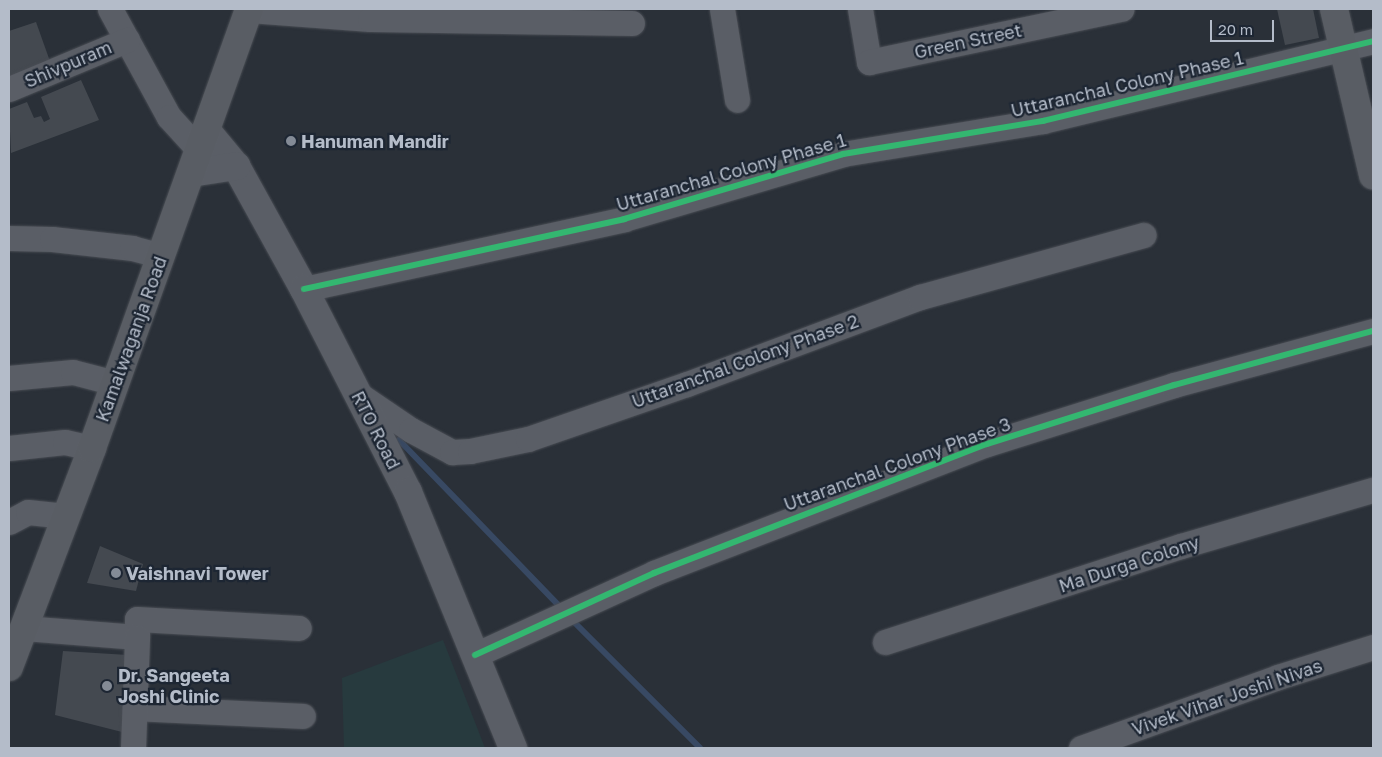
<!DOCTYPE html>
<style>
body{margin:0}
#map{position:relative;width:1382px;height:757px;overflow:hidden;background:#2a3038;font-family:"Golos Text",sans-serif}
div>[style]{position:absolute}
[style*='--x']{left:calc(var(--x)*1px);top:calc(var(--y)*1px);width:calc(var(--w)*1px);rotate:calc(var(--a)*1deg)}
.green>*{inset:0;background:#273a3e}
.stream>*{height:6px;margin:-3px;padding:0 3px;transform-origin:3px;border-radius:3px;background:#384963}
.building>*{inset:0;background:#444950}
.roads{filter:drop-shadow(0 0 1px #484c53) drop-shadow(0 0 1px #484c53)}
.minor>*{height:25px;margin:-12.5px;padding:0 12.5px;transform-origin:12.5px;border-radius:12.5px;background:#5a5e66}
.tertiary>*{height:28px;margin:-14px;padding:0 14px;transform-origin:14px;border-radius:14px;background:#5a5e66}
.secondary>*{height:28px;margin:-14px;padding:0 14px;transform-origin:14px;border-radius:14px;background:#595d64}
.cycleway>*{height:6px;margin:-3px;padding:0 3px;transform-origin:3px;border-radius:3px;background:#33b770}
.dots>*{width:14px;height:14px;translate:-50% -50%;box-sizing:border-box;border:2px solid #1d2633;border-radius:50%}
span{translate:-50% -50%;white-space:nowrap;text-align:center;line-height:1.15;-webkit-text-stroke:4.5px #1d2633;paint-order:stroke}
.street-label{font-size:18px;color:#b4bcc9}
.poi-label{font-size:18px;color:#b4bcc9;font-weight:700}
.left{translate:0 -50%;text-align:left}
.frame{position:absolute;inset:0;border:10px solid #b4bcc9;pointer-events:none}
.scale{position:absolute;left:1210px;top:20px;width:64px;height:22px;box-sizing:border-box;border:2px solid #b4bcc9;border-top:0;padding-left:6px;font-size:15px;line-height:18px;white-space:nowrap;color:#b4bcc9;-webkit-text-stroke:4px #1d2633;paint-order:stroke}
</style>
<div id="map">
<div class="green">
<div style="clip-path:polygon(443px 640px,485px 748px,344px 748px,342px 678px)"></div>
</div>
<div class="stream">
<div style="--x:399;--y:440;--w:233;--a:46"></div>
<div style="--x:572;--y:620;--w:181;--a:45"></div>
</div>
<div class="building">
<div style="clip-path:polygon(1277px 9px,1313px 9px,1319px 38px,1285px 45px)"></div>
<div style="clip-path:polygon(36px 22px,52px 67px,9px 80px,9px 31px)"></div>
<div style="clip-path:polygon(81px 80px,99px 120px,11px 153px,9px 109px,27px 102px,34px 118px,41px 116px,44px 122px,50px 119px,41px 97px)"></div>
<div style="clip-path:polygon(100px 546px,143px 564px,136px 591px,87px 583px)"></div>
<div style="clip-path:polygon(63px 651px,128px 655px,122px 732px,55px 715px)"></div>
</div>
<div class="roads">
<div class="minor">
<div style="--x:110;--y:9;--w:123;--a:61.4"></div>
<div style="--x:169;--y:117;--w:45;--a:47.7"></div>
<div style="--x:722;--y:9;--w:92;--a:80.6"></div>
<div style="--x:860;--y:9;--w:54;--a:80.4"></div>
<div style="--x:869;--y:62;--w:258;--a:-11.9"></div>
<div style="--x:249;--y:10;--w:121;--a:4.3"></div>
<div style="--x:370;--y:19;--w:262;--a:0.9"></div>
<div style="--x:9;--y:89;--w:128;--a:-22.6"></div>
<div style="--x:9;--y:238;--w:43;--a:1.3"></div>
<div style="--x:52;--y:239;--w:81;--a:6.4"></div>
<div style="--x:132;--y:248;--w:30;--a:15"></div>
<div style="--x:304;--y:289;--w:328;--a:-12.3"></div>
<div style="--x:624;--y:219;--w:228;--a:-16.5"></div>
<div style="--x:843;--y:154;--w:203;--a:-9.4"></div>
<div style="--x:1043;--y:121;--w:340;--a:-13.6"></div>
<div style="--x:9;--y:378;--w:64;--a:-5.4"></div>
<div style="--x:73;--y:372;--w:43;--a:14.7"></div>
<div style="--x:358;--y:394;--w:64;--a:34.2"></div>
<div style="--x:411;--y:430;--w:47;--a:28.2"></div>
<div style="--x:452;--y:452;--w:18;--a:-3"></div>
<div style="--x:470;--y:451;--w:59;--a:-11.7"></div>
<div style="--x:528;--y:439;--w:168;--a:-19.1"></div>
<div style="--x:687;--y:384;--w:249;--a:-20.5"></div>
<div style="--x:920;--y:297;--w:232;--a:-15.5"></div>
<div style="--x:9;--y:448;--w:56;--a:-6.1"></div>
<div style="--x:65;--y:442;--w:28;--a:13"></div>
<div style="--x:9;--y:522;--w:21;--a:-28"></div>
<div style="--x:28;--y:512;--w:38;--a:6"></div>
<div style="--x:24;--y:628;--w:113;--a:4.6"></div>
<div style="--x:137;--y:637;--w:18;--a:-90"></div>
<div style="--x:137;--y:619;--w:162;--a:3.2"></div>
<div style="--x:885;--y:642;--w:311;--a:-18"></div>
<div style="--x:1181;--y:546;--w:200;--a:-16.3"></div>
<div style="--x:475;--y:655;--w:197;--a:-24.6"></div>
<div style="--x:654;--y:573;--w:357;--a:-21.2"></div>
<div style="--x:987;--y:444;--w:196;--a:-17.5"></div>
<div style="--x:1174;--y:385;--w:206;--a:-15.2"></div>
<div style="--x:135;--y:708;--w:168;--a:2.7"></div>
<div style="--x:133;--y:748;--w:111;--a:-87.9"></div>
<div style="--x:1081;--y:748;--w:209;--a:-19.8"></div>
<div style="--x:1278;--y:677;--w:100;--a:-17.5"></div>
</div>
<div class="tertiary">
<div style="--x:206;--y:130;--w:47;--a:50.2"></div>
<div style="--x:236;--y:166;--w:141;--a:61.1"></div>
<div style="--x:304;--y:289;--w:228;--a:62.9"></div>
<div style="--x:408;--y:492;--w:277;--a:67.7"></div>
<div style="--x:191;--y:173;--w:46;--a:-8.8"></div>
</div>
<div class="secondary">
<div style="--x:1334;--y:9;--w:171;--a:76.8"></div>
<div style="--x:9;--y:667;--w:234;--a:-69.2"></div>
<div style="--x:92;--y:448;--w:466;--a:-70.3"></div>
</div>
</div>
<div class="cycleway">
<div style="--x:304;--y:289;--w:328;--a:-12.3"></div>
<div style="--x:624;--y:219;--w:228;--a:-16.5"></div>
<div style="--x:843;--y:154;--w:203;--a:-9.4"></div>
<div style="--x:1043;--y:121;--w:340;--a:-13.6"></div>
<div style="--x:475;--y:655;--w:197;--a:-24.6"></div>
<div style="--x:654;--y:573;--w:357;--a:-21.2"></div>
<div style="--x:987;--y:444;--w:196;--a:-17.5"></div>
<div style="--x:1174;--y:385;--w:206;--a:-15.2"></div>
</div>
<div class="dots">
<div style="left:291px;top:141px;background:#848b96"></div>
<div style="left:116px;top:573px;background:#848b96"></div>
<div style="left:107px;top:686px;background:#848b96"></div>
</div>
<div class="street-label">
<span style="left:968px;top:41px;rotate:-12deg">Green Street</span>
<span style="left:68px;top:64px;rotate:-23deg">Shivpuram</span>
<span style="left:1127px;top:84px;rotate:-13deg">Uttaranchal Colony Phase 1</span>
<span style="left:731px;top:172px;rotate:-16deg">Uttaranchal Colony Phase 1</span>
<span style="left:131px;top:339px;rotate:-70deg">Kamalwaganja Road</span>
<span style="left:745px;top:361px;rotate:-20deg">Uttaranchal Colony Phase 2</span>
<span style="left:376px;top:430px;rotate:63deg">RTO Road</span>
<span style="left:897px;top:464px;rotate:-20deg">Uttaranchal Colony Phase 3</span>
<span style="left:1129px;top:564px;rotate:-18deg">Ma Durga Colony</span>
<span style="left:1227px;top:697px;rotate:-19deg">Vivek Vihar Joshi Nivas</span>
</div>
<div class="poi-label">
<span class="left" style="left:301px;top:141px">Hanuman Mandir</span>
<span class="left" style="left:126px;top:573px">Vaishnavi Tower</span>
<span class="left" style="left:118px;top:686px">Dr. Sangeeta<br>Joshi Clinic</span>
</div>
<div class="frame"></div>
<div class="scale">20 m</div>
</div>
